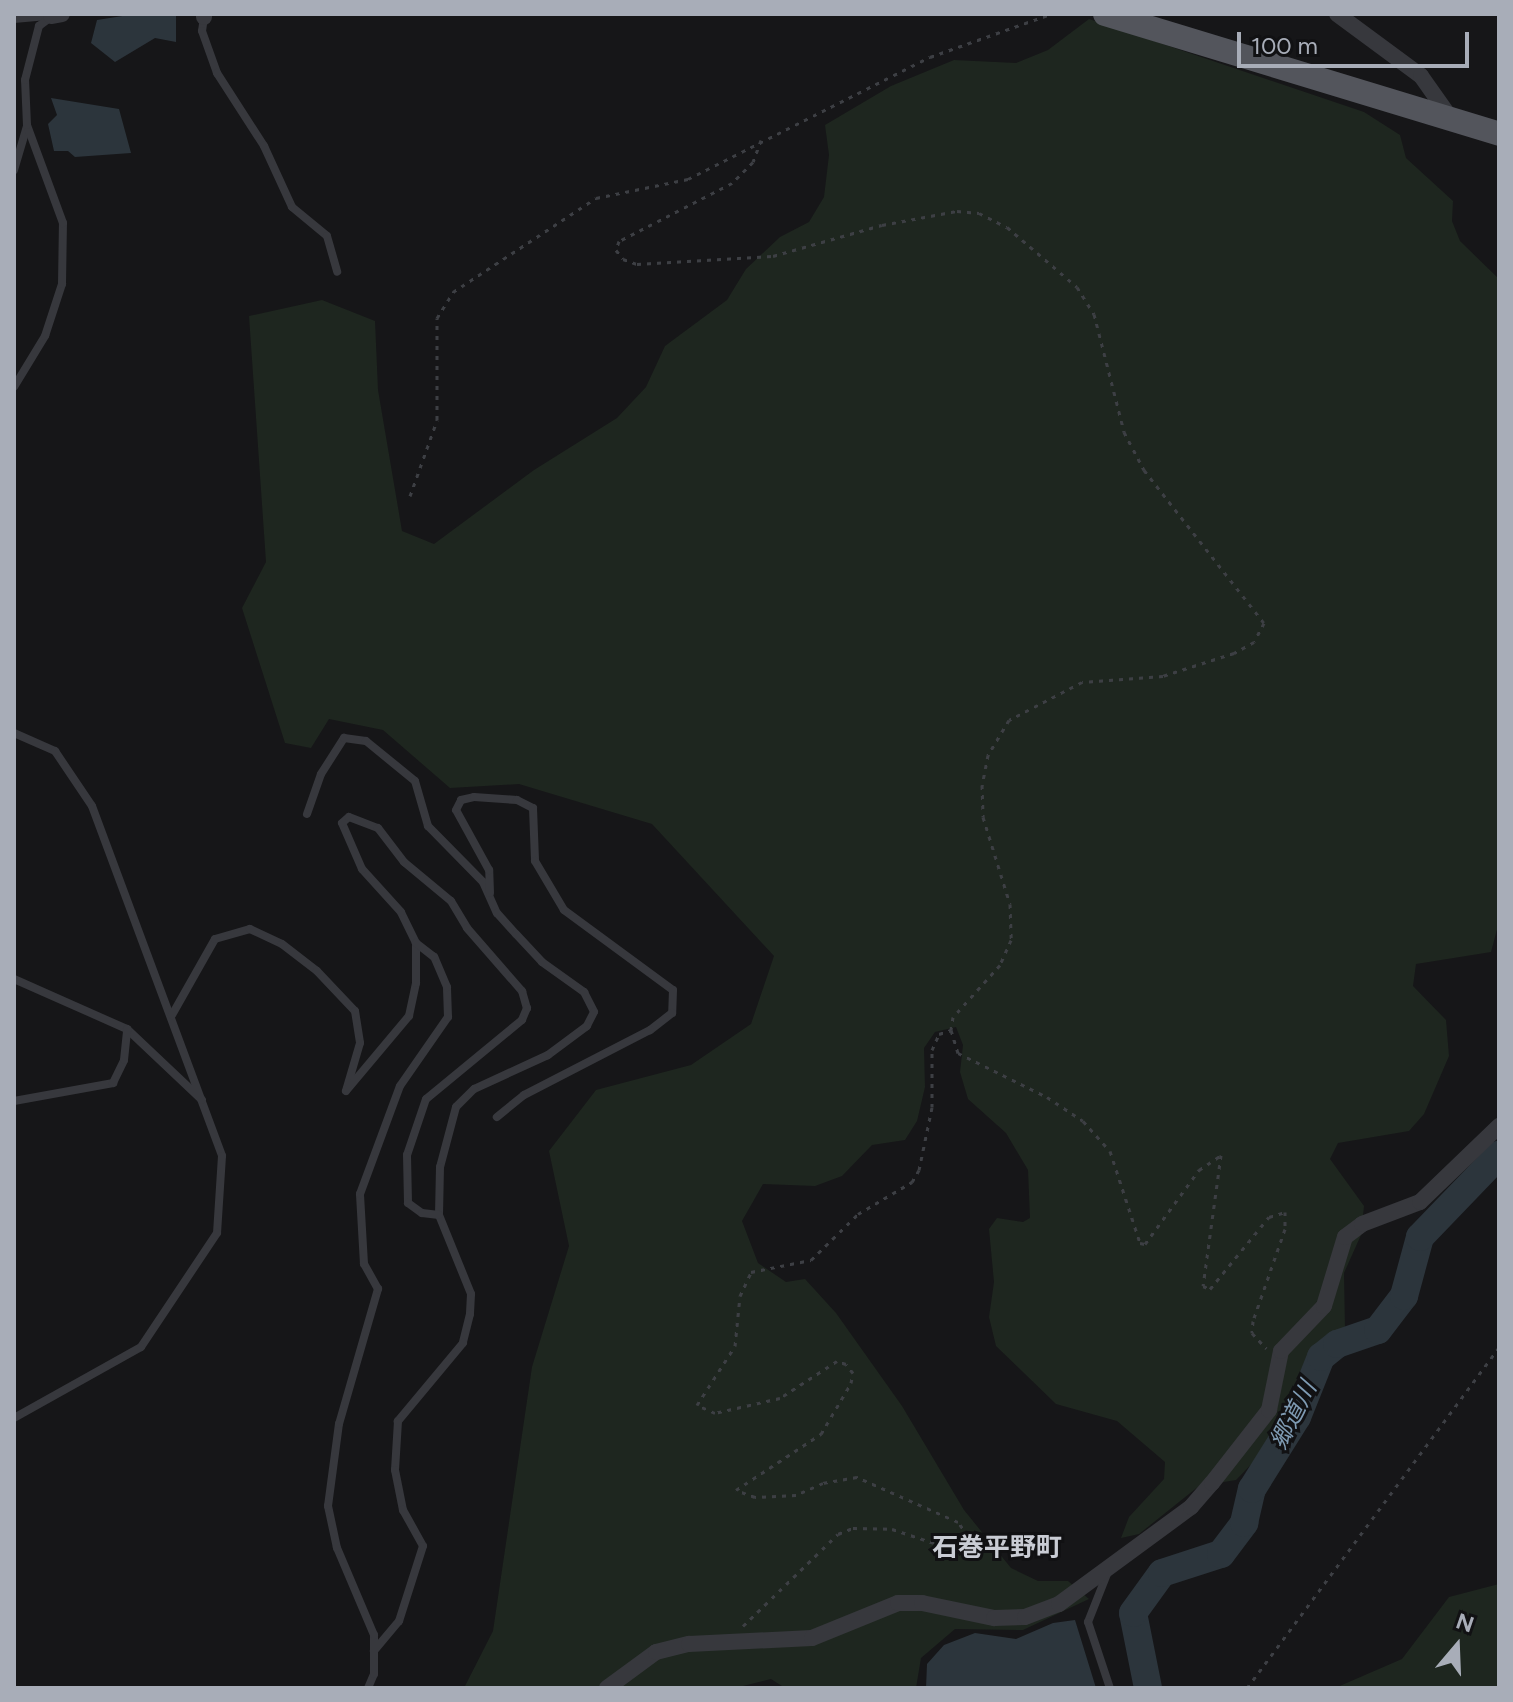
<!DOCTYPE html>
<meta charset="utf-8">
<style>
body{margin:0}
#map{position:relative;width:1513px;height:1702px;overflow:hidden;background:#161618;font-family:Figtree,"Noto Sans JP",sans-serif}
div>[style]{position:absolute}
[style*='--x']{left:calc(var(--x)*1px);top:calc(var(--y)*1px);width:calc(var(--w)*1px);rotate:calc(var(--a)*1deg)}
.green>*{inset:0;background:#1e261f}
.water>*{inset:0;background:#2c353c}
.river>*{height:28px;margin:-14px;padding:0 14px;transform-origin:14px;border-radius:14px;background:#2c353c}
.path>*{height:3px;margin-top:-1.5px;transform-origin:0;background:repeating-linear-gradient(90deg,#3d3f44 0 4px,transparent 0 10px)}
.lane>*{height:8px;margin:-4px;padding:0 4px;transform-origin:4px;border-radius:4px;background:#37383d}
.street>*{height:16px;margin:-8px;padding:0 8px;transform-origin:8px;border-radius:8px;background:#37383d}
.primary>*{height:24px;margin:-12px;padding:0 12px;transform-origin:12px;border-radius:12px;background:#53555c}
span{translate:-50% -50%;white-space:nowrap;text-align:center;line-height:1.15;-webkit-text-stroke:6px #111113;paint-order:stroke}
.water-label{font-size:24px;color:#7f9bb3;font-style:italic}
.quarter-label{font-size:26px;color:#c9ccd4;font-weight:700}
.frame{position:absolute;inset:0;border:16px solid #a8adb8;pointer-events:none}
.north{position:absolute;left:1417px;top:1606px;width:80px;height:80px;-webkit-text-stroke:6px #111113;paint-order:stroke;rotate:19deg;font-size:22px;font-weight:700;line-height:32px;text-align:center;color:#a8adb8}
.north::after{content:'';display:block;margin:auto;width:28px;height:36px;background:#a8adb8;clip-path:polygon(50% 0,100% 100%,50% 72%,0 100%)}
.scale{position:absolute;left:1237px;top:32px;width:232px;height:36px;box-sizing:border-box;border:4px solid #a8adb8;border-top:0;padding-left:10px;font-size:24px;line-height:28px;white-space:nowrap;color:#a8adb8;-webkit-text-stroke:6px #111113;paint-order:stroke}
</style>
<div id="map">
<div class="green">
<div style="clip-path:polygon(1089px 19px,1364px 112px,1400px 135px,1406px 158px,1453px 201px,1452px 221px,1460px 241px,1499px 279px,1499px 922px,1491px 952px,1416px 964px,1413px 986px,1446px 1020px,1449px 1056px,1424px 1114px,1409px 1131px,1338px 1143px,1330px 1159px,1364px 1206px,1361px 1235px,1344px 1273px,1345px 1328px,1311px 1364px,1290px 1414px,1268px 1447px,1236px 1480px,1199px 1486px,1139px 1534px,1121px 1538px,1129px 1517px,1164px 1479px,1165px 1462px,1117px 1421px,1056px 1404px,996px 1346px,989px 1317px,994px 1282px,989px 1229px,997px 1218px,1023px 1222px,1030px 1218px,1028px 1170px,1006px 1133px,968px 1099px,960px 1072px,963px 1045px,956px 1027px,935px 1032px,924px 1048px,925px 1087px,917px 1121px,905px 1140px,872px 1145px,842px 1176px,815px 1186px,763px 1184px,742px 1221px,758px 1263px,786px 1282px,805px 1279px,836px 1313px,902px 1406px,964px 1510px,1011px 1568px,1038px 1581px,1068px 1581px,1089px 1599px,1023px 1630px,955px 1629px,921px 1658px,916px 1688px,785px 1688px,771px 1679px,735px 1688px,464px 1688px,493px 1631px,532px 1367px,569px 1246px,549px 1151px,596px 1090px,691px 1065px,751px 1024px,774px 956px,652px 824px,519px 784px,450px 788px,383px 730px,329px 719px,311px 748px,285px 743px,242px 608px,266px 562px,249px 316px,322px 300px,375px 321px,378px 390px,402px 531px,434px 544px,534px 470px,617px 418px,646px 387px,665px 346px,727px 300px,746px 269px,780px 237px,809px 222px,824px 197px,829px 155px,825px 125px,891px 86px,954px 60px,1016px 63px,1048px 50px)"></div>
<div style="clip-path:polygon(1499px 1584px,1499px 1688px,1335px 1688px,1402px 1659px,1449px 1597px)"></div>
</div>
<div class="water">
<div style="clip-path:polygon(135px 14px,176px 14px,176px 42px,155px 38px,115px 62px,91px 43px,97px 20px)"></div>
<div style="clip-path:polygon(51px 98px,119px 109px,131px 153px,75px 157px,68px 151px,54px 151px,48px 124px,57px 115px)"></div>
<div style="clip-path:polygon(1075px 1620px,1096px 1688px,926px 1688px,927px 1664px,944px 1645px,975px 1633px,1016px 1639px,1053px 1623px)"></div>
</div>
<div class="river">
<div style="--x:1148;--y:1688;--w:76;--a:-101.3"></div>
<div style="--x:1133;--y:1613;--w:49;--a:-54.1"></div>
<div style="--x:1162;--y:1573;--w:62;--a:-17.9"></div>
<div style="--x:1221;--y:1554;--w:39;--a:-53"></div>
<div style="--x:1244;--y:1523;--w:35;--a:-77"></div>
<div style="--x:1252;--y:1489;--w:85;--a:-58"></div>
<div style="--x:1297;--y:1417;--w:65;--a:-68.2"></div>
<div style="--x:1321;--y:1357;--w:21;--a:-39"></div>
<div style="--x:1337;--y:1344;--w:43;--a:-18.9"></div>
<div style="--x:1378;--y:1330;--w:43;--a:-52.6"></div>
<div style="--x:1404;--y:1296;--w:61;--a:-74.8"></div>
<div style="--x:1420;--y:1237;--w:114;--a:-46.1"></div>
</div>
<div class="path">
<div style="--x:761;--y:140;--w:23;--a:110"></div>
<div style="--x:753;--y:162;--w:30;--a:135"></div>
<div style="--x:732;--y:183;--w:127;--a:152.8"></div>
<div style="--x:619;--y:241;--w:9;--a:108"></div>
<div style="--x:616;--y:250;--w:11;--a:52"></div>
<div style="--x:623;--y:259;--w:15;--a:20"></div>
<div style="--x:637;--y:264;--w:136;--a:-3.4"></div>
<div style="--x:773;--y:256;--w:113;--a:-15.9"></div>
<div style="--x:882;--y:225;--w:76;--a:-10.6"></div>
<div style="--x:957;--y:211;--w:22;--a:5"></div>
<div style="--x:979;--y:213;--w:31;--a:27"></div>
<div style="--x:1007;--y:227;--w:92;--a:40.6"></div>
<div style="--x:1077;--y:287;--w:32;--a:58"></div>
<div style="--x:1094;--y:314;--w:122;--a:75.7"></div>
<div style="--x:1124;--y:432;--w:43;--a:62.2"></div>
<div style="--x:1144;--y:470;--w:194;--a:51.9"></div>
<div style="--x:1264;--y:623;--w:21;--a:118"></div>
<div style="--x:1254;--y:642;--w:23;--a:151"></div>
<div style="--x:1234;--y:653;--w:75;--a:162.1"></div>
<div style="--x:1163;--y:676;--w:81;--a:175.8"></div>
<div style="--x:1082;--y:682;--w:82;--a:152.5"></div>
<div style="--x:1009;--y:720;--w:41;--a:121"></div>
<div style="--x:988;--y:755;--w:31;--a:101"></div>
<div style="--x:982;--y:785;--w:32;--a:88"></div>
<div style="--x:983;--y:817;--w:91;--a:72.8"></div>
<div style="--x:1010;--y:904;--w:36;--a:88"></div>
<div style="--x:1011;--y:940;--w:27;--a:114"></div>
<div style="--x:1000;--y:965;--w:70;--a:132.1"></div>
<div style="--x:953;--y:1017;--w:13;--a:99"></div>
<div style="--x:951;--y:1030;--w:24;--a:73"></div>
<div style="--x:958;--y:1053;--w:99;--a:26.3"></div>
<div style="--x:1047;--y:1097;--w:43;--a:33.7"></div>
<div style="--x:1083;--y:1121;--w:40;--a:48"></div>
<div style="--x:1110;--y:1151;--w:97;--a:71.9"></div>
<div style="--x:1140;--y:1243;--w:5;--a:11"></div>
<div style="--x:1145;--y:1244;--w:92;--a:-53.9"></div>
<div style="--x:1199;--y:1170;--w:27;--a:-34"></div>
<div style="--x:1221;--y:1155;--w:132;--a:97.8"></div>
<div style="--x:1203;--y:1286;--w:8;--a:23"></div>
<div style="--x:1210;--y:1289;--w:93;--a:-50.7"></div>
<div style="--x:1269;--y:1217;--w:17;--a:-17"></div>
<div style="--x:1285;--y:1212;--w:17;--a:90"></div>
<div style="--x:1285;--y:1229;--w:97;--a:109.2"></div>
<div style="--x:1253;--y:1321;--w:12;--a:95"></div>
<div style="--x:1252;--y:1333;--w:21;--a:47"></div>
<div style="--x:410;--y:496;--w:81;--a:-70.4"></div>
<div style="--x:437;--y:420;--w:102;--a:-90"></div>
<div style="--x:437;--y:318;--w:31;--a:-58"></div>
<div style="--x:453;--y:292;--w:171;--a:-33.3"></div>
<div style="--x:596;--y:198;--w:94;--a:-11.7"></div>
<div style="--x:688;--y:179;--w:271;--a:-26.8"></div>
<div style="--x:930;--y:57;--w:128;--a:-19.6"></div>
<div style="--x:743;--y:1626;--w:132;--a:-44.1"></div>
<div style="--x:838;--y:1534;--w:16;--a:-22"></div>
<div style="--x:853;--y:1528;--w:39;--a:1"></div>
<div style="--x:892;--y:1529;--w:63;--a:18.4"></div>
<div style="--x:952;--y:1549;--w:23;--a:-13"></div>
<div style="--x:974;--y:1544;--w:27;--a:-126"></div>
<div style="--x:958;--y:1522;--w:111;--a:-156"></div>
<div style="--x:857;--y:1477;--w:35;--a:170"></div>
<div style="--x:823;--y:1483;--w:30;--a:156"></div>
<div style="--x:796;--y:1495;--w:41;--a:177.2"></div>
<div style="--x:755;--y:1497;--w:20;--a:-160"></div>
<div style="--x:736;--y:1490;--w:102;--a:-33.4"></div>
<div style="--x:821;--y:1434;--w:59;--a:-59.5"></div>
<div style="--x:851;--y:1383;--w:10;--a:-79"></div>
<div style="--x:853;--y:1373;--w:11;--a:-128"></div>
<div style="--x:846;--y:1364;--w:9;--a:-162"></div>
<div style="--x:837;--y:1361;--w:68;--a:147"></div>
<div style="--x:780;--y:1398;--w:67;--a:167"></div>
<div style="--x:715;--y:1413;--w:20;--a:-156"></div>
<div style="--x:697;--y:1405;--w:70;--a:-57.2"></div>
<div style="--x:735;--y:1346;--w:50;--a:-84.3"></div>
<div style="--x:740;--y:1296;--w:26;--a:-65"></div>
<div style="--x:751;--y:1272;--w:61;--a:-11.3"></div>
<div style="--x:811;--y:1260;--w:66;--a:-44.4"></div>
<div style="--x:858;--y:1214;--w:63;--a:-30.7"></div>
<div style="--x:912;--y:1182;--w:14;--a:-60"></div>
<div style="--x:919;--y:1170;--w:64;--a:-78.3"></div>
<div style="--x:932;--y:1107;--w:57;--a:-90"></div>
<div style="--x:932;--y:1050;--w:17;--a:-66"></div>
<div style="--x:939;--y:1034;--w:13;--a:-18"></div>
<div style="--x:1247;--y:1688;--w:423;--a:-53.5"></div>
</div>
<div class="lane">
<div style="--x:204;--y:17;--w:14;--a:98"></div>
<div style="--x:202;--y:31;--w:45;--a:70.3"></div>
<div style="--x:217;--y:73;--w:87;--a:57.2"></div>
<div style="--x:264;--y:146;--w:67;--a:65.3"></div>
<div style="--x:292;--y:207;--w:45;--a:39.6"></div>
<div style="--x:327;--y:236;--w:37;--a:74"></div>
<div style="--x:14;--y:19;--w:36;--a:-5"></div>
<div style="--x:14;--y:170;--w:46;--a:-73.5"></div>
<div style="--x:14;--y:387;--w:60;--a:-58.7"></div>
<div style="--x:45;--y:336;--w:55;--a:-71.9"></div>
<div style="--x:62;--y:284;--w:61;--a:-89.1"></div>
<div style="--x:63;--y:223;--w:104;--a:-110.2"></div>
<div style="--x:27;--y:125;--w:45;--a:-92.5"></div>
<div style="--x:25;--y:80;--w:56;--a:-75.5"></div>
<div style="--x:39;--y:26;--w:15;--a:-37"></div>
<div style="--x:14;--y:733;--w:45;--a:23.7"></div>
<div style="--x:55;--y:751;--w:66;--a:56.1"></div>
<div style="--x:92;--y:806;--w:373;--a:69.6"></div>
<div style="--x:222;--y:1156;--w:77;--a:93.7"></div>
<div style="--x:217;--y:1233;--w:137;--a:123.7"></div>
<div style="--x:141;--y:1347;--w:145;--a:150.8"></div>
<div style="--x:307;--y:814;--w:42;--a:-70.7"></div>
<div style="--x:321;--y:774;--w:43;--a:-57.4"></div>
<div style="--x:344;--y:738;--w:22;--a:8"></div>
<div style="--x:366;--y:741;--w:63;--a:39.2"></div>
<div style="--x:415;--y:781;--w:47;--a:73.9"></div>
<div style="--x:428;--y:826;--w:78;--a:45.5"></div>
<div style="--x:483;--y:882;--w:34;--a:66"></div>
<div style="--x:497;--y:913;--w:28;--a:48"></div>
<div style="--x:516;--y:934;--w:38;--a:47"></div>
<div style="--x:542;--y:962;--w:52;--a:35.5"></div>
<div style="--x:584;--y:992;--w:22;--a:63"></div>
<div style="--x:594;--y:1012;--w:16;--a:117"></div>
<div style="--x:587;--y:1026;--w:49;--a:143.4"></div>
<div style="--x:548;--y:1055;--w:81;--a:155.3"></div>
<div style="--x:474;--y:1089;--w:25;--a:135"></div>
<div style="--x:456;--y:1107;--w:62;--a:104.9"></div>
<div style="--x:440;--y:1167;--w:48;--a:91.2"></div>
<div style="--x:439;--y:1215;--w:85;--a:67.9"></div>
<div style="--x:471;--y:1294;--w:20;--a:93"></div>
<div style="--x:470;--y:1314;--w:30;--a:104"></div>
<div style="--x:463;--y:1343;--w:102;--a:129.8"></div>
<div style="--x:398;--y:1421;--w:49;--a:93.5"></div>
<div style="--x:395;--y:1470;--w:41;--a:78.7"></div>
<div style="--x:403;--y:1510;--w:41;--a:60.9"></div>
<div style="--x:423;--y:1546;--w:79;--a:107.7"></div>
<div style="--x:399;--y:1621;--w:39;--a:130"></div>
<div style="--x:490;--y:893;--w:23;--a:-92"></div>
<div style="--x:489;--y:870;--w:68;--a:-118.8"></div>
<div style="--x:456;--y:810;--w:11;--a:-63"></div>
<div style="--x:461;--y:800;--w:13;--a:-13"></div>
<div style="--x:474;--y:797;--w:43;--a:4"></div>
<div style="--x:517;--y:800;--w:18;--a:27"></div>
<div style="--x:533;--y:808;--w:53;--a:87.8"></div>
<div style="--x:535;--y:861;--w:57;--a:59.4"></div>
<div style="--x:564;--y:910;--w:135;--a:36.3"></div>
<div style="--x:673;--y:990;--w:23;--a:92"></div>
<div style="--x:672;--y:1013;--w:28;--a:142"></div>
<div style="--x:650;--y:1030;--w:142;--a:152.7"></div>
<div style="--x:524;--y:1095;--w:35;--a:141"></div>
<div style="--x:14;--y:979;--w:124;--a:23.9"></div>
<div style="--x:127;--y:1029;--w:103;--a:43.4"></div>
<div style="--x:172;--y:1015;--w:87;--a:-60.5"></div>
<div style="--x:215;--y:939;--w:36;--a:-16"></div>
<div style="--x:250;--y:929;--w:35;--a:25"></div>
<div style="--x:282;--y:944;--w:44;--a:37.6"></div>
<div style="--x:317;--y:971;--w:55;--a:46.5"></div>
<div style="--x:355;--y:1011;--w:32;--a:81"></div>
<div style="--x:360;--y:1043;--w:50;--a:106.3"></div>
<div style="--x:346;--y:1091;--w:98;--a:-50"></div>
<div style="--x:409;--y:1016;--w:34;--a:-78"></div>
<div style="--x:416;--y:983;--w:40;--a:-90"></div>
<div style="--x:416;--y:943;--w:34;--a:-116"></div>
<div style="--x:401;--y:912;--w:58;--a:-132.2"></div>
<div style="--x:362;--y:869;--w:50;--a:-113.5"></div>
<div style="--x:342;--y:823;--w:9;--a:-41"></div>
<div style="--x:349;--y:817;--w:31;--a:21"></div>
<div style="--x:378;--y:828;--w:43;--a:52.6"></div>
<div style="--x:404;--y:862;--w:61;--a:39.7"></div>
<div style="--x:451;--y:901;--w:31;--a:59"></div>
<div style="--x:467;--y:928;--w:84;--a:48.9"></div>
<div style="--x:522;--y:991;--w:18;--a:74"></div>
<div style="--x:527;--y:1008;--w:13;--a:113"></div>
<div style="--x:522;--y:1020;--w:124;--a:140.5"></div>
<div style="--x:426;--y:1099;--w:59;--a:108.7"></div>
<div style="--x:407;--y:1155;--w:48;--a:88.8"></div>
<div style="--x:408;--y:1203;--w:17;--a:36"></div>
<div style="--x:422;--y:1213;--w:17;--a:7"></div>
<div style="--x:14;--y:1101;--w:101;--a:-10.3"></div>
<div style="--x:113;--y:1083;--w:25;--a:-64"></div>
<div style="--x:124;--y:1060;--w:31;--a:-84"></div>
<div style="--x:1109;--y:1569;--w:57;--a:111.6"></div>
<div style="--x:1088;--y:1622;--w:70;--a:71.6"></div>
<div style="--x:368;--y:1688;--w:15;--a:-67"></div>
<div style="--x:374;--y:1674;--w:39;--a:-90"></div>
<div style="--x:374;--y:1635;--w:95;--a:-113"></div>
<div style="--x:337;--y:1548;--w:43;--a:-102.1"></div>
<div style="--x:328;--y:1506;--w:83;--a:-82.4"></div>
<div style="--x:339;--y:1424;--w:141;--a:-73.9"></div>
<div style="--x:378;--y:1289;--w:29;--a:-119"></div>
<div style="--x:364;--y:1264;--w:70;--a:-93.3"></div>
<div style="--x:360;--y:1194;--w:115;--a:-69.7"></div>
<div style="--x:400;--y:1086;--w:84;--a:-55.2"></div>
<div style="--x:448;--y:1017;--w:30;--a:-92"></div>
<div style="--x:447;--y:987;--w:33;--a:-113"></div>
<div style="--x:434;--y:957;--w:23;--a:-142"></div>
</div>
<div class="street">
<div style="--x:1337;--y:14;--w:104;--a:36.4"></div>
<div style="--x:1421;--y:76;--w:54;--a:54.8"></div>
<div style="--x:51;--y:16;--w:11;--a:-10"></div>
<div style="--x:204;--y:17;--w:3;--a:-90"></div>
<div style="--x:607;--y:1688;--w:61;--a:-36.3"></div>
<div style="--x:656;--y:1652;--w:34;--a:-14"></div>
<div style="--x:689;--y:1644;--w:123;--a:-2.8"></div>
<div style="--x:812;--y:1638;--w:93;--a:-22.1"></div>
<div style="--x:898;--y:1603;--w:24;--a:0"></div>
<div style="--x:922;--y:1603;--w:74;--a:11.8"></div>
<div style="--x:994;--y:1618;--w:31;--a:-2"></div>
<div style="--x:1025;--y:1617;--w:36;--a:-21"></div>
<div style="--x:1059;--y:1604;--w:164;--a:-36.3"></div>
<div style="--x:1191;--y:1507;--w:32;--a:-49"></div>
<div style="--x:1212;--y:1483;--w:93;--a:-52"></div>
<div style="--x:1269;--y:1410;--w:60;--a:-78.5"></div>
<div style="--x:1281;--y:1351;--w:62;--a:-46.3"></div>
<div style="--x:1324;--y:1306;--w:72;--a:-73.1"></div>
<div style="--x:1345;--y:1237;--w:21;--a:-37"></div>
<div style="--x:1362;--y:1224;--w:62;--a:-20.8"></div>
<div style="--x:1420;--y:1202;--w:110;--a:-43.9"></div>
</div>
<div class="primary">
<div style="--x:1105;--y:14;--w:412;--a:16.9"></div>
</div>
<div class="water-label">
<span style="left:1293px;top:1415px;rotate:-63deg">郷道川</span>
</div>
<div class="quarter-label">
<span style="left:997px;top:1548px">石巻平野町</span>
</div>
<div class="frame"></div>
<div class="north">N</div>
<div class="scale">100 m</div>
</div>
